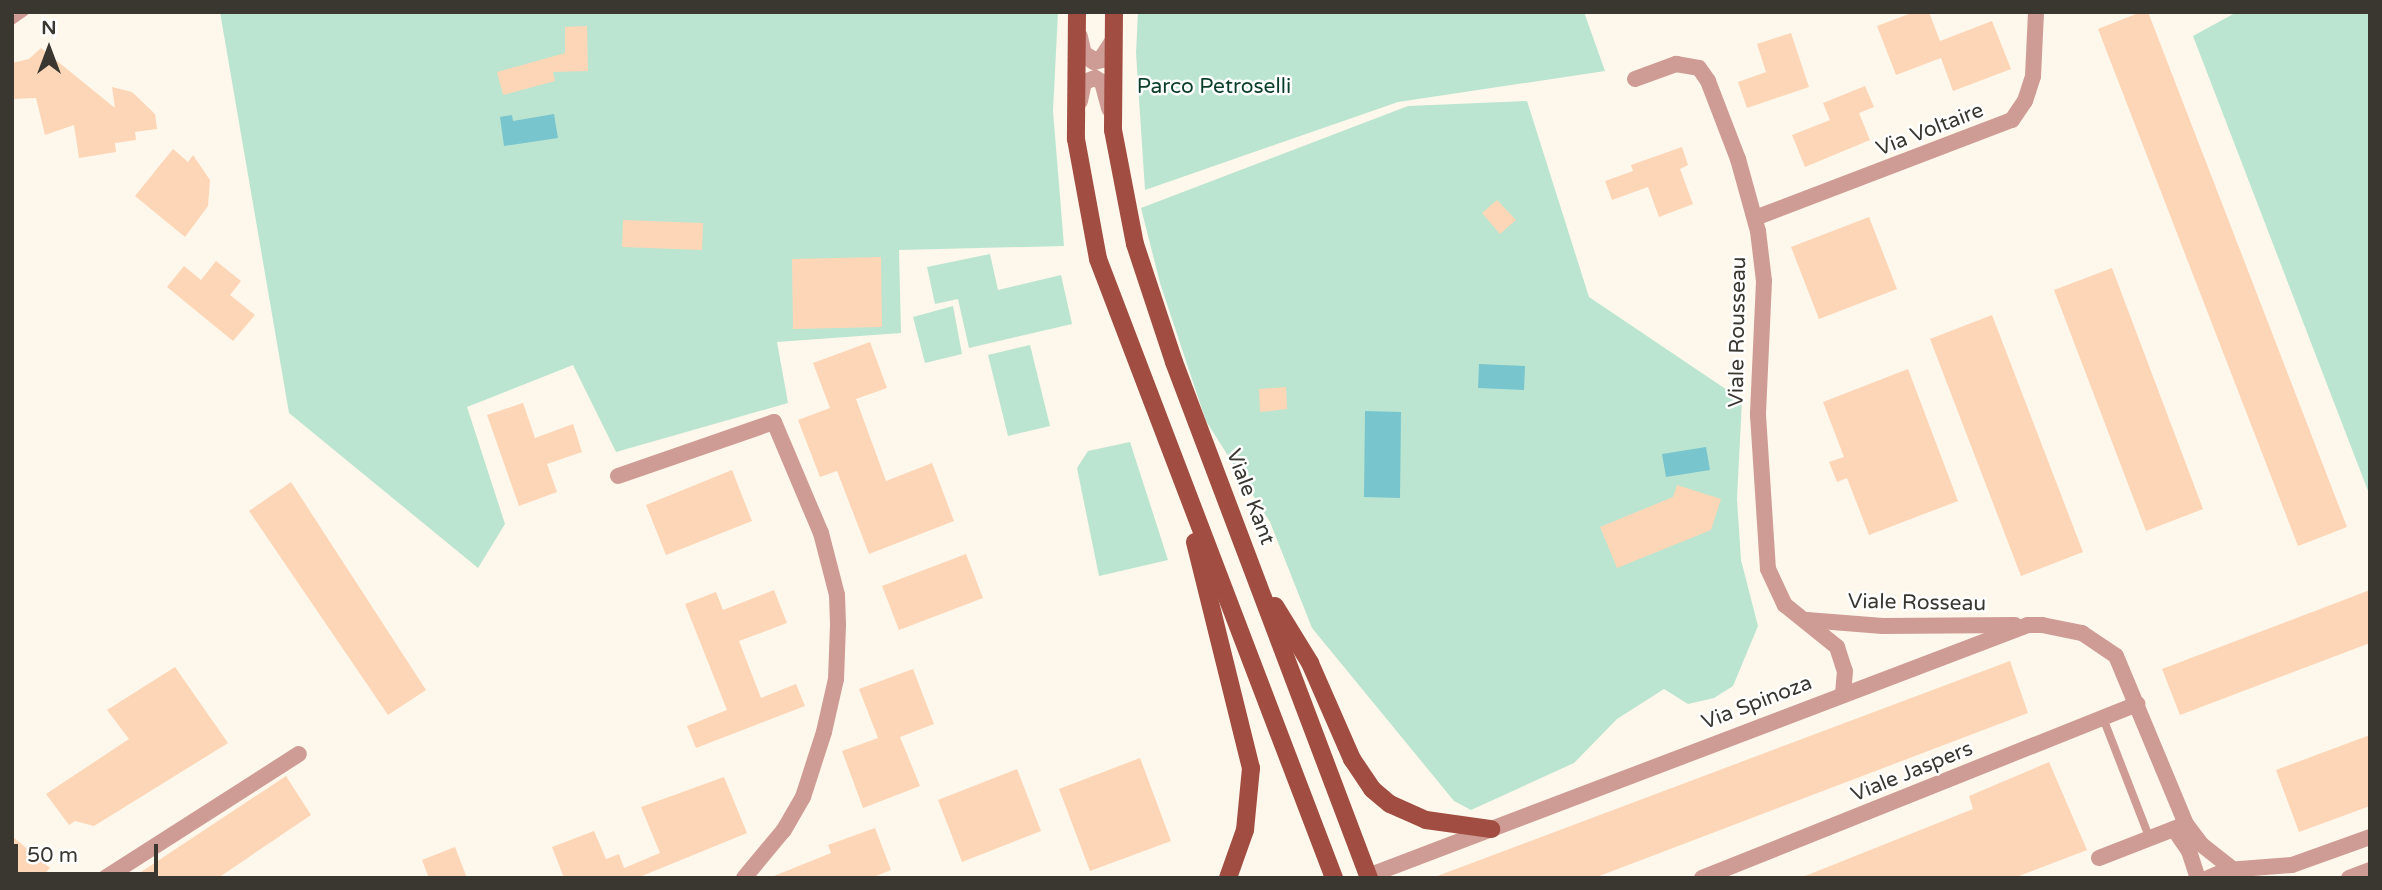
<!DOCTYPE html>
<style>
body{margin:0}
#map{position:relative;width:2382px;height:890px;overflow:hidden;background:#fef7eb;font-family:"Varela Round",sans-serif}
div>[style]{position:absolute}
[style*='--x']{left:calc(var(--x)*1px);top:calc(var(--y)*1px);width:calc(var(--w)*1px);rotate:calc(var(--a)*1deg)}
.green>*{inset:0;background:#bbe5d0}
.water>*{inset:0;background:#79c5cd}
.building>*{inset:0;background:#fdd6b7}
.service>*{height:8px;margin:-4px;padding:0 4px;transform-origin:4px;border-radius:4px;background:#ce9c94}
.minor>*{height:16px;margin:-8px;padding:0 8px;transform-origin:8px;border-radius:8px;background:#ce9c94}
.tertiary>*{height:18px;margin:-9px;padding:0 9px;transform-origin:9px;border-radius:9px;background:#ce9c94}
.primary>*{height:18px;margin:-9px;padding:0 9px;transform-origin:9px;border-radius:9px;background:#a24d42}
span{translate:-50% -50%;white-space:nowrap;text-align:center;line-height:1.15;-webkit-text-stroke:5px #fff;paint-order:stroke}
.park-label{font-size:21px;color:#0a3e2b}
.street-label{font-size:21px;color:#3a3731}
.frame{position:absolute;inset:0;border:14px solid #3a3731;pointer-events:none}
.north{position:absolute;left:14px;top:14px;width:70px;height:70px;-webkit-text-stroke:5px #fff;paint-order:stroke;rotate:0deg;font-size:19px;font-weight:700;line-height:28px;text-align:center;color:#3a3731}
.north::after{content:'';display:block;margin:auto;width:24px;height:32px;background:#3a3731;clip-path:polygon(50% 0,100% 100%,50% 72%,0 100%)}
.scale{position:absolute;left:14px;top:844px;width:144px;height:32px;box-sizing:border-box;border:4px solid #3a3731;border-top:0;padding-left:9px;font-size:21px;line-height:24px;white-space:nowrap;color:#3a3731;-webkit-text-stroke:5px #fff;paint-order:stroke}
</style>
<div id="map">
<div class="green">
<div style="clip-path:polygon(220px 12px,1058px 12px,1053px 111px,1064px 246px,899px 250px,901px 333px,777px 342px,788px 403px,616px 452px,573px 365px,467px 407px,505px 524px,478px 568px,289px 413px)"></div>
<div style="clip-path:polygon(1138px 12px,1584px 12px,1605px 71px,1398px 102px,1145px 190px,1136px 53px)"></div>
<div style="clip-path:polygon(2237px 12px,2370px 12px,2370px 496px,2193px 36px)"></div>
<div style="clip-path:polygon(1527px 101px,1589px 297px,1742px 400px,1737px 499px,1741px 560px,1758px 626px,1733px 686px,1714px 698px,1688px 704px,1664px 689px,1617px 719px,1574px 763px,1471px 810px,1454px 801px,1312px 628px,1270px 522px,1206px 421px,1160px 283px,1141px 208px,1408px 106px)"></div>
<div style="clip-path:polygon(990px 254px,998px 290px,1061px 275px,1072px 324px,969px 348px,958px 299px,935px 304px,927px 267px)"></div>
<div style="clip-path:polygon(953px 306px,962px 354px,925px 363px,913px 317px)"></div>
<div style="clip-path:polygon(1030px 345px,1050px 426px,1008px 436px,988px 355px)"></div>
<div style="clip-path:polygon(1130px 442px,1168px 560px,1099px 576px,1077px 468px,1088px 451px)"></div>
</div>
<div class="water">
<div style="clip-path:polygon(554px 114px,558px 138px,504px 146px,500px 117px,512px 115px,513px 121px)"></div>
<div style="clip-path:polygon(1479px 364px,1525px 366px,1524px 390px,1478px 388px)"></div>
<div style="clip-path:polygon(1365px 411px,1401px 412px,1400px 498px,1364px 497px)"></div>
<div style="clip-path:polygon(1706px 447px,1710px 470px,1666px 477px,1662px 454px)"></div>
</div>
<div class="building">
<div style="clip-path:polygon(1914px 12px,1929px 12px,1940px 41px,1992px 21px,2011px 69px,1953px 91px,1941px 58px,1896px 75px,1877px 26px)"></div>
<div style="clip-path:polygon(2141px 12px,2148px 12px,2347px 527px,2298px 546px,2098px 29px)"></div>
<div style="clip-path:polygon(587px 26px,588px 71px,553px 72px,555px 81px,503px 95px,497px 72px,565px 53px,565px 27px)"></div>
<div style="clip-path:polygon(1791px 33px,1809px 87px,1747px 108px,1738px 82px,1766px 72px,1757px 44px)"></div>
<div style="clip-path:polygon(41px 48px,115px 108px,112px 87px,132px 92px,155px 114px,157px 129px,135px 132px,136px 140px,115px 143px,116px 152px,79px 158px,74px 125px,45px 135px,36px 98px,12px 99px,12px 63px,29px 59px)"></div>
<div style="clip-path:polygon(1865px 86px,1874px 107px,1859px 113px,1870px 140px,1805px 167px,1792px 135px,1830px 120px,1823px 103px)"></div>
<div style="clip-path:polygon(1682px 147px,1688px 165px,1680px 169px,1693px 204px,1659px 217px,1648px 187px,1612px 200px,1605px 181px,1633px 171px,1631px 165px)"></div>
<div style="clip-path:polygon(173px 149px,188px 162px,193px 155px,210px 180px,208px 206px,185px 237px,135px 196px)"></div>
<div style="clip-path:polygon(1497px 200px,1516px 220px,1500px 234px,1482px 213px)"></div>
<div style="clip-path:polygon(1869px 217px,1897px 289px,1819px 319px,1791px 247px)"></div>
<div style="clip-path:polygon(623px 220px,703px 223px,702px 250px,622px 247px)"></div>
<div style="clip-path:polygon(881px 257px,882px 327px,793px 329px,792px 259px)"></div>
<div style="clip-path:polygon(216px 261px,241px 281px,230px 295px,255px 315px,233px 341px,167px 287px,184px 266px,201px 280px)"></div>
<div style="clip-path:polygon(2112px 268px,2203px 509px,2146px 531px,2054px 290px)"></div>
<div style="clip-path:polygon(1992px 315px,2083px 552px,2021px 576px,1930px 339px)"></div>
<div style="clip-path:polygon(870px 342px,887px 388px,856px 399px,886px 481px,932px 463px,954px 521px,869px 554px,837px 471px,820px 477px,798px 420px,830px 408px,813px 363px)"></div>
<div style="clip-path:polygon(1908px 369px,1958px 501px,1869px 535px,1847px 478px,1837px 482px,1829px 462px,1844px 457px,1823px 402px)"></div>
<div style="clip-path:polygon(1286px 387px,1287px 409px,1260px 412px,1259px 389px)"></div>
<div style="clip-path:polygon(523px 403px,535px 438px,573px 424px,582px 452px,547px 464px,557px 492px,519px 506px,487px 415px)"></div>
<div style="clip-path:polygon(732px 470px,752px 521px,666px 555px,646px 505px)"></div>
<div style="clip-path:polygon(291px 482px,426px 690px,388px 715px,249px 511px)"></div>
<div style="clip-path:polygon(1677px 485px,1721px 499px,1711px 530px,1617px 568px,1600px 527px,1673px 497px)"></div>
<div style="clip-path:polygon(966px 554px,983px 598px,899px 630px,882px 586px)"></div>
<div style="clip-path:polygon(774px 590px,787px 623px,739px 641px,761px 698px,796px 684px,805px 706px,696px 748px,687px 726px,727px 710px,685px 604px,716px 592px,723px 610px)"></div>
<div style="clip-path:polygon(2370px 590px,2370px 643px,2180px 715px,2162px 669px)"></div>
<div style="clip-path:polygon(2010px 661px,2028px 713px,1594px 878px,1432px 878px)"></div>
<div style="clip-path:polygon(175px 667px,228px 743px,94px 826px,75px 821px,69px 825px,46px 794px,129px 739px,107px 710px)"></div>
<div style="clip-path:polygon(913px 669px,934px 724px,900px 737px,920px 786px,863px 808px,842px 751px,878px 738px,859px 689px)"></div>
<div style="clip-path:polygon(2370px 735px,2370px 806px,2299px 832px,2276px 770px)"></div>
<div style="clip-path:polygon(1140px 758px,1171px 841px,1090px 871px,1059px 789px)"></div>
<div style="clip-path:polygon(2049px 762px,2087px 850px,2014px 878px,1800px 878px,1973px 809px,1969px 796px)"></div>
<div style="clip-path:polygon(1017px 769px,1041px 831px,962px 862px,938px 800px)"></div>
<div style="clip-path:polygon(286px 776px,311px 815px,218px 878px,132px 878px)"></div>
<div style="clip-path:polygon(724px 777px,747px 833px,637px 878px,564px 878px,552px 847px,594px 831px,606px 859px,619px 854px,624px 868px,660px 853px,641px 807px)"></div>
<div style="clip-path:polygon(875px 828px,891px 870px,871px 878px,769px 878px,831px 853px,828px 845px)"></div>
<div style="clip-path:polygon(12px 836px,50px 868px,41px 878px,12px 878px)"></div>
<div style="clip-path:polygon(455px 847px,467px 878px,429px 878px,422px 860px)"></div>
</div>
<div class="service">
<div style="--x:12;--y:21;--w:16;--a:-35"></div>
<div style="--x:2103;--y:718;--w:130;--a:68.8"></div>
</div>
<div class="minor">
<div style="--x:1635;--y:79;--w:44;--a:-20.1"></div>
<div style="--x:1676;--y:64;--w:23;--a:10"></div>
<div style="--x:1699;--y:68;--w:16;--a:55"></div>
<div style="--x:1708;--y:81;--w:84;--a:69"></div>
<div style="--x:1738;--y:159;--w:75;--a:74.5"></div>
<div style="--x:1758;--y:231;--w:50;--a:83.2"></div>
<div style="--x:1764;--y:281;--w:134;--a:92.6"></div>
<div style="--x:1758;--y:415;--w:154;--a:86.3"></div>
<div style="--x:1768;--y:569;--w:40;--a:65"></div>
<div style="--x:1785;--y:605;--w:67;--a:38.9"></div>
<div style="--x:1837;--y:647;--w:25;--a:72"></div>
<div style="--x:1845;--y:671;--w:24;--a:95"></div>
<div style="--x:1080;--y:101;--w:19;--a:-78"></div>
<div style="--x:1084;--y:82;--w:12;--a:-20"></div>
<div style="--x:1095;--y:78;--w:8;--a:30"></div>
<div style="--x:1102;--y:82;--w:28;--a:75"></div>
<div style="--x:1755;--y:218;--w:275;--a:-20.9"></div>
<div style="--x:2012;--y:120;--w:23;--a:-56"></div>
<div style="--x:2025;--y:101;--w:26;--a:-72"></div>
<div style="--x:2033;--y:76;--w:64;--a:-87.3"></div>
<div style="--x:618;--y:476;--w:165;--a:-19.1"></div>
<div style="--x:774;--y:422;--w:121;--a:67.1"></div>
<div style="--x:821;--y:533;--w:64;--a:75.5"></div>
<div style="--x:837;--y:595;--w:30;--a:88"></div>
<div style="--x:838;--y:625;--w:54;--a:92.1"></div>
<div style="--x:836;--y:679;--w:54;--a:102.8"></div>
<div style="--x:824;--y:732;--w:68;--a:107.9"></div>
<div style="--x:803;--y:797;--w:39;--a:120"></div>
<div style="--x:783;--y:831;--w:61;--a:129.7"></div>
<div style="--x:1807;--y:620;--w:76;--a:4.5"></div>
<div style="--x:1883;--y:626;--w:132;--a:-0.4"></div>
<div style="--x:2174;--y:829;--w:27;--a:56"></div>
<div style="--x:2189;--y:851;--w:28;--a:72"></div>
<div style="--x:2099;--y:858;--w:93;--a:-21.3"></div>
<div style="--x:1368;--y:876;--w:706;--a:-20.82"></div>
<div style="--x:2028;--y:625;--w:14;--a:0"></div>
<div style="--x:2042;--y:625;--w:41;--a:11.3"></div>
<div style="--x:2082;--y:633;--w:41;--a:34.1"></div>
<div style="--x:2116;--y:656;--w:182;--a:67.4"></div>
<div style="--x:2186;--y:824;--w:26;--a:53"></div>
<div style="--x:2202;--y:845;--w:53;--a:38.2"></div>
<div style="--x:105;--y:878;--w:230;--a:-32.6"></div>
<div style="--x:1702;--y:878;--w:469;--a:-21.8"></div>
<div style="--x:2208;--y:878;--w:21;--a:-23"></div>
<div style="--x:2227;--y:870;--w:65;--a:-4.4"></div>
<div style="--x:2292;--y:865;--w:83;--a:-19.7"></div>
<div style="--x:2349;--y:878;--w:22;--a:-21"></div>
</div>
<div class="tertiary">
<div style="--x:1079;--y:37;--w:17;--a:77"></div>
<div style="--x:1083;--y:54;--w:13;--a:32"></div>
<div style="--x:1094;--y:61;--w:8;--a:-14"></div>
<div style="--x:1102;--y:59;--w:20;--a:-57"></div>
</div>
<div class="primary">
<div style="--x:1077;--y:12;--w:127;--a:90.5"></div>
<div style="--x:1076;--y:139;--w:122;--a:79.6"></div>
<div style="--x:1098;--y:259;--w:662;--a:69.13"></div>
<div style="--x:1114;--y:12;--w:118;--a:90.5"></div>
<div style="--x:1113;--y:130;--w:116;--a:79.1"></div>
<div style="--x:1135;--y:244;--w:124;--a:71.7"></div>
<div style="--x:1174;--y:362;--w:552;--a:69.3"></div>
<div style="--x:1195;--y:542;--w:233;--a:76.1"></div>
<div style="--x:1251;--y:768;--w:62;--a:95.5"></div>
<div style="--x:1245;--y:830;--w:51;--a:109.5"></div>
<div style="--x:1275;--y:606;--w:67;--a:58.4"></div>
<div style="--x:1310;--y:663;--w:105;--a:66.4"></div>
<div style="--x:1352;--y:759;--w:36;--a:56"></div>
<div style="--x:1372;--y:789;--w:23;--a:40"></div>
<div style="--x:1390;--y:804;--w:39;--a:24"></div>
<div style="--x:1426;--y:820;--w:66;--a:7.9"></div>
</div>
<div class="park-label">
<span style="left:1214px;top:87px">Parco Petroselli</span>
</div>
<div class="street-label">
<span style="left:1930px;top:130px;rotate:-21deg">Via Voltaire</span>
<span style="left:1738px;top:332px;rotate:-89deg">Viale Rousseau</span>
<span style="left:1250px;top:497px;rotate:69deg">Viale Kant</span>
<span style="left:1917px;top:603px;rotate:1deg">Viale Rosseau</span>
<span style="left:1757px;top:703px;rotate:-21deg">Via Spinoza</span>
<span style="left:1912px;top:772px;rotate:-22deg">Viale Jaspers</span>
</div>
<div class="frame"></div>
<div class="north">N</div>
<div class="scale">50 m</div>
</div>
